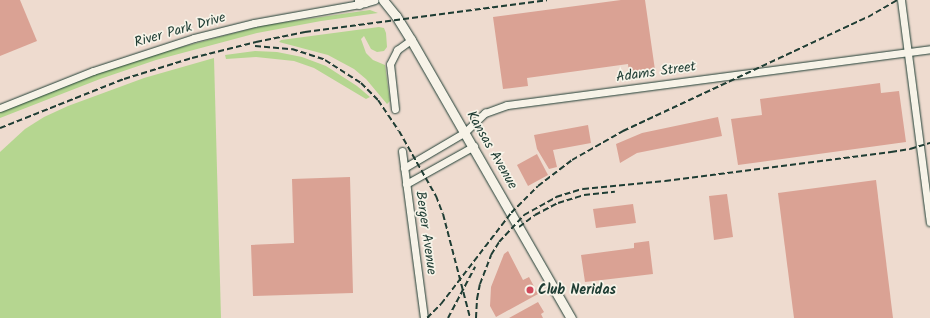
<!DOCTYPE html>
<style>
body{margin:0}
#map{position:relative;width:930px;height:318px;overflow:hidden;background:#eedbcf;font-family:Kalam,sans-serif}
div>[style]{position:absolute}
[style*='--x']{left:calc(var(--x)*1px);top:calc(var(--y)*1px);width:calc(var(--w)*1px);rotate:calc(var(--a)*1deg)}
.green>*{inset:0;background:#b5d690}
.building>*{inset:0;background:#daa294}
.roads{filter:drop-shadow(0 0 1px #1f3d34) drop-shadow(0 0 1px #1f3d34)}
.minor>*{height:7px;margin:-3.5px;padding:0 3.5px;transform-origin:3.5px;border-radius:3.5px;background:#f7f3e8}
.secondary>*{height:9px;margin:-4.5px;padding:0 4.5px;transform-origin:4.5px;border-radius:4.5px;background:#f7f3e8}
.rail>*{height:2px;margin-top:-1px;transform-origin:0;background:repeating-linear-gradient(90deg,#1f3d34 0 6px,transparent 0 9px)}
.dots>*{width:11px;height:11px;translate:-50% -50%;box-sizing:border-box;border:2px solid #f7f3e8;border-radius:50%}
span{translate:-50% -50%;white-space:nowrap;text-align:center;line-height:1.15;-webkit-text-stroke:3.5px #f7f3e8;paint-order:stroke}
.street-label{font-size:14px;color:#1f3d34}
.poi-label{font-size:14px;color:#1f3d34;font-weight:700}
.left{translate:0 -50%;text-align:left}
</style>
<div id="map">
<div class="green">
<div style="clip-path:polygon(370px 10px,378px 13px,321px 21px,257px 33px,156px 60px,100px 79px,0 118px,0 112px,90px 76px,170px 50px,265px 25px)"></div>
<div style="clip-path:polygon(379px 27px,384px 28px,386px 33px,387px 47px,384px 51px,377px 52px,371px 49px,364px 36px,361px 39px,366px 53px,373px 60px,385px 65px,390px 101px,387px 104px,366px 79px,354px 69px,328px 55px,279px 42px,281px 40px)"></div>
<div style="clip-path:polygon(255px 51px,277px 52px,302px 57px,326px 66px,357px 86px,370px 97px,366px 99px,314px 68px,294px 61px,256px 57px,226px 59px,225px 55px)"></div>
<div style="clip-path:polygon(214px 58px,221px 318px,0 318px,0 152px,25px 129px,44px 117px,68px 106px,144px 78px)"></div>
</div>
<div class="building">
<div style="clip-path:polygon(0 0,20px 0,37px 41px,0 56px)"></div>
<div style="clip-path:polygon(621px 0,645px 0,655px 70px,629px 73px,628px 64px,527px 78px,528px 86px,503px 89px,493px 17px)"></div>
<div style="clip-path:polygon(880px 83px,881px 93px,899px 91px,906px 142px,738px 165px,731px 119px,762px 115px,760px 99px)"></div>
<div style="clip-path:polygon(718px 117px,722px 136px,637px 153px,620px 163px,616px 144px,642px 133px)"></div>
<div style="clip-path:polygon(588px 125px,591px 143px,553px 150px,557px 167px,549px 169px,537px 149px,534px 135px)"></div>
<div style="clip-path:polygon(537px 154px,548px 175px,528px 186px,517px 165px)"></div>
<div style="clip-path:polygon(350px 177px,353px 293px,253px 296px,251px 245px,294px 243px,292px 179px)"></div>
<div style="clip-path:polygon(876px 180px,893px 318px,794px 318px,778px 193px)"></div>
<div style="clip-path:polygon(727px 194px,733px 237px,714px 240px,709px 196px)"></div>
<div style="clip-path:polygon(633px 204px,636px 223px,596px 228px,593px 209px)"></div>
<div style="clip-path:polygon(649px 241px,653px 274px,585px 282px,581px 255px,634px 248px,634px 243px)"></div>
<div style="clip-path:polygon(508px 251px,523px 280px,529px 277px,538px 294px,496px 317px,490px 306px,491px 287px,504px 254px)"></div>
<div style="clip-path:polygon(538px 302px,544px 312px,541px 314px,543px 318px,509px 318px)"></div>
</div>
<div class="roads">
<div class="minor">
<div style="--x:901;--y:0;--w:224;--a:82.6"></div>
<div style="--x:0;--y:108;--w:100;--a:-21.7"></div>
<div style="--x:93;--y:71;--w:106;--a:-18.1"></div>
<div style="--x:194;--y:38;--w:62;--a:-14"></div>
<div style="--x:254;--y:23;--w:113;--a:-10.2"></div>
<div style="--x:365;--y:3;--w:10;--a:-17"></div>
<div style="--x:395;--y:109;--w:45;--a:-96.3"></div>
<div style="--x:390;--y:64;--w:16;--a:-63"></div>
<div style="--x:397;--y:50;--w:17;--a:-36"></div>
<div style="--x:402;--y:151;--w:168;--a:82.5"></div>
<div style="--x:404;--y:168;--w:71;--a:-30.5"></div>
<div style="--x:465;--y:132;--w:28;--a:-44"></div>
<div style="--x:485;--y:113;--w:23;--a:-20"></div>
<div style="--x:507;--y:105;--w:427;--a:-7.5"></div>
<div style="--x:406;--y:184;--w:78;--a:-29.2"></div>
</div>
<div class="secondary">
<div style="--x:383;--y:0;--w:21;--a:51"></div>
<div style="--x:396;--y:16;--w:28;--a:58"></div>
<div style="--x:411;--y:40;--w:321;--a:60.1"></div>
<div style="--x:359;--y:4;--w:4;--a:-90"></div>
</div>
</div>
<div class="rail">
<div style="--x:255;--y:46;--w:37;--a:5"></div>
<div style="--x:292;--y:49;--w:35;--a:18"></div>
<div style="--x:325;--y:60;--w:43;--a:32.6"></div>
<div style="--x:361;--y:83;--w:24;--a:45"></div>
<div style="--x:378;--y:100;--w:37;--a:56"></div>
<div style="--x:399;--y:131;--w:75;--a:60.4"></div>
<div style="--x:436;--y:196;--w:19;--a:69"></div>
<div style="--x:443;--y:214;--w:107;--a:75.4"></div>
<div style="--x:0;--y:128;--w:133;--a:-21.6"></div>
<div style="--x:124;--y:79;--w:71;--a:-17.2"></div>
<div style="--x:192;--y:58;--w:66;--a:-14"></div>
<div style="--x:256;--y:42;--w:50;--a:-11.5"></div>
<div style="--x:305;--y:32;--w:244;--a:-7.5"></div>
<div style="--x:519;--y:227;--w:20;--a:-37"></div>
<div style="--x:535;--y:215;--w:26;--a:-28"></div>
<div style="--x:558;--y:203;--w:27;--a:-17"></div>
<div style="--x:584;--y:195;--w:31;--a:-6"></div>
<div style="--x:427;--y:318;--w:20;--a:-45"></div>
<div style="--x:441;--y:304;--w:115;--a:-52.4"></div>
<div style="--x:511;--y:213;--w:38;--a:-45"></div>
<div style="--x:538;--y:186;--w:43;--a:-37.4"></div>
<div style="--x:572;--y:160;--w:59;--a:-29.6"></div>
<div style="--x:623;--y:131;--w:270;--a:-25"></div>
<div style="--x:868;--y:17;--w:34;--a:-30"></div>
<div style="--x:448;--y:318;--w:58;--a:-62.1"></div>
<div style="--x:476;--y:318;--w:19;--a:-87"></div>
<div style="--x:477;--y:299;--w:15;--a:-79"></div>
<div style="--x:480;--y:284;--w:31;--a:-69"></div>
<div style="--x:491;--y:255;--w:15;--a:-58"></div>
<div style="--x:499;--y:242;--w:37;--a:-47"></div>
<div style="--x:524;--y:215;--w:37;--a:-29"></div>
<div style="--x:556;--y:197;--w:28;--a:-17"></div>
<div style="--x:583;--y:189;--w:82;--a:-5.6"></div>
<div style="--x:665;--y:181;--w:228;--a:-7.3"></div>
<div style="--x:891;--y:152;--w:19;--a:-9"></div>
<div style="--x:910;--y:149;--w:21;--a:-17"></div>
</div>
<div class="dots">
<div style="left:530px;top:290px;background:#d1495b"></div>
</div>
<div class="street-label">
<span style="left:180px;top:30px;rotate:-16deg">River Park Drive</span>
<span style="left:656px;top:72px;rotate:-8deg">Adams Street</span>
<span style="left:492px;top:150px;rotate:60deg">Kansas Avenue</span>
<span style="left:426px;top:233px;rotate:82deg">Berger Avenue</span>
</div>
<div class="poi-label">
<span class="left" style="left:538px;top:290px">Club Neridas</span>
</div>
</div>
